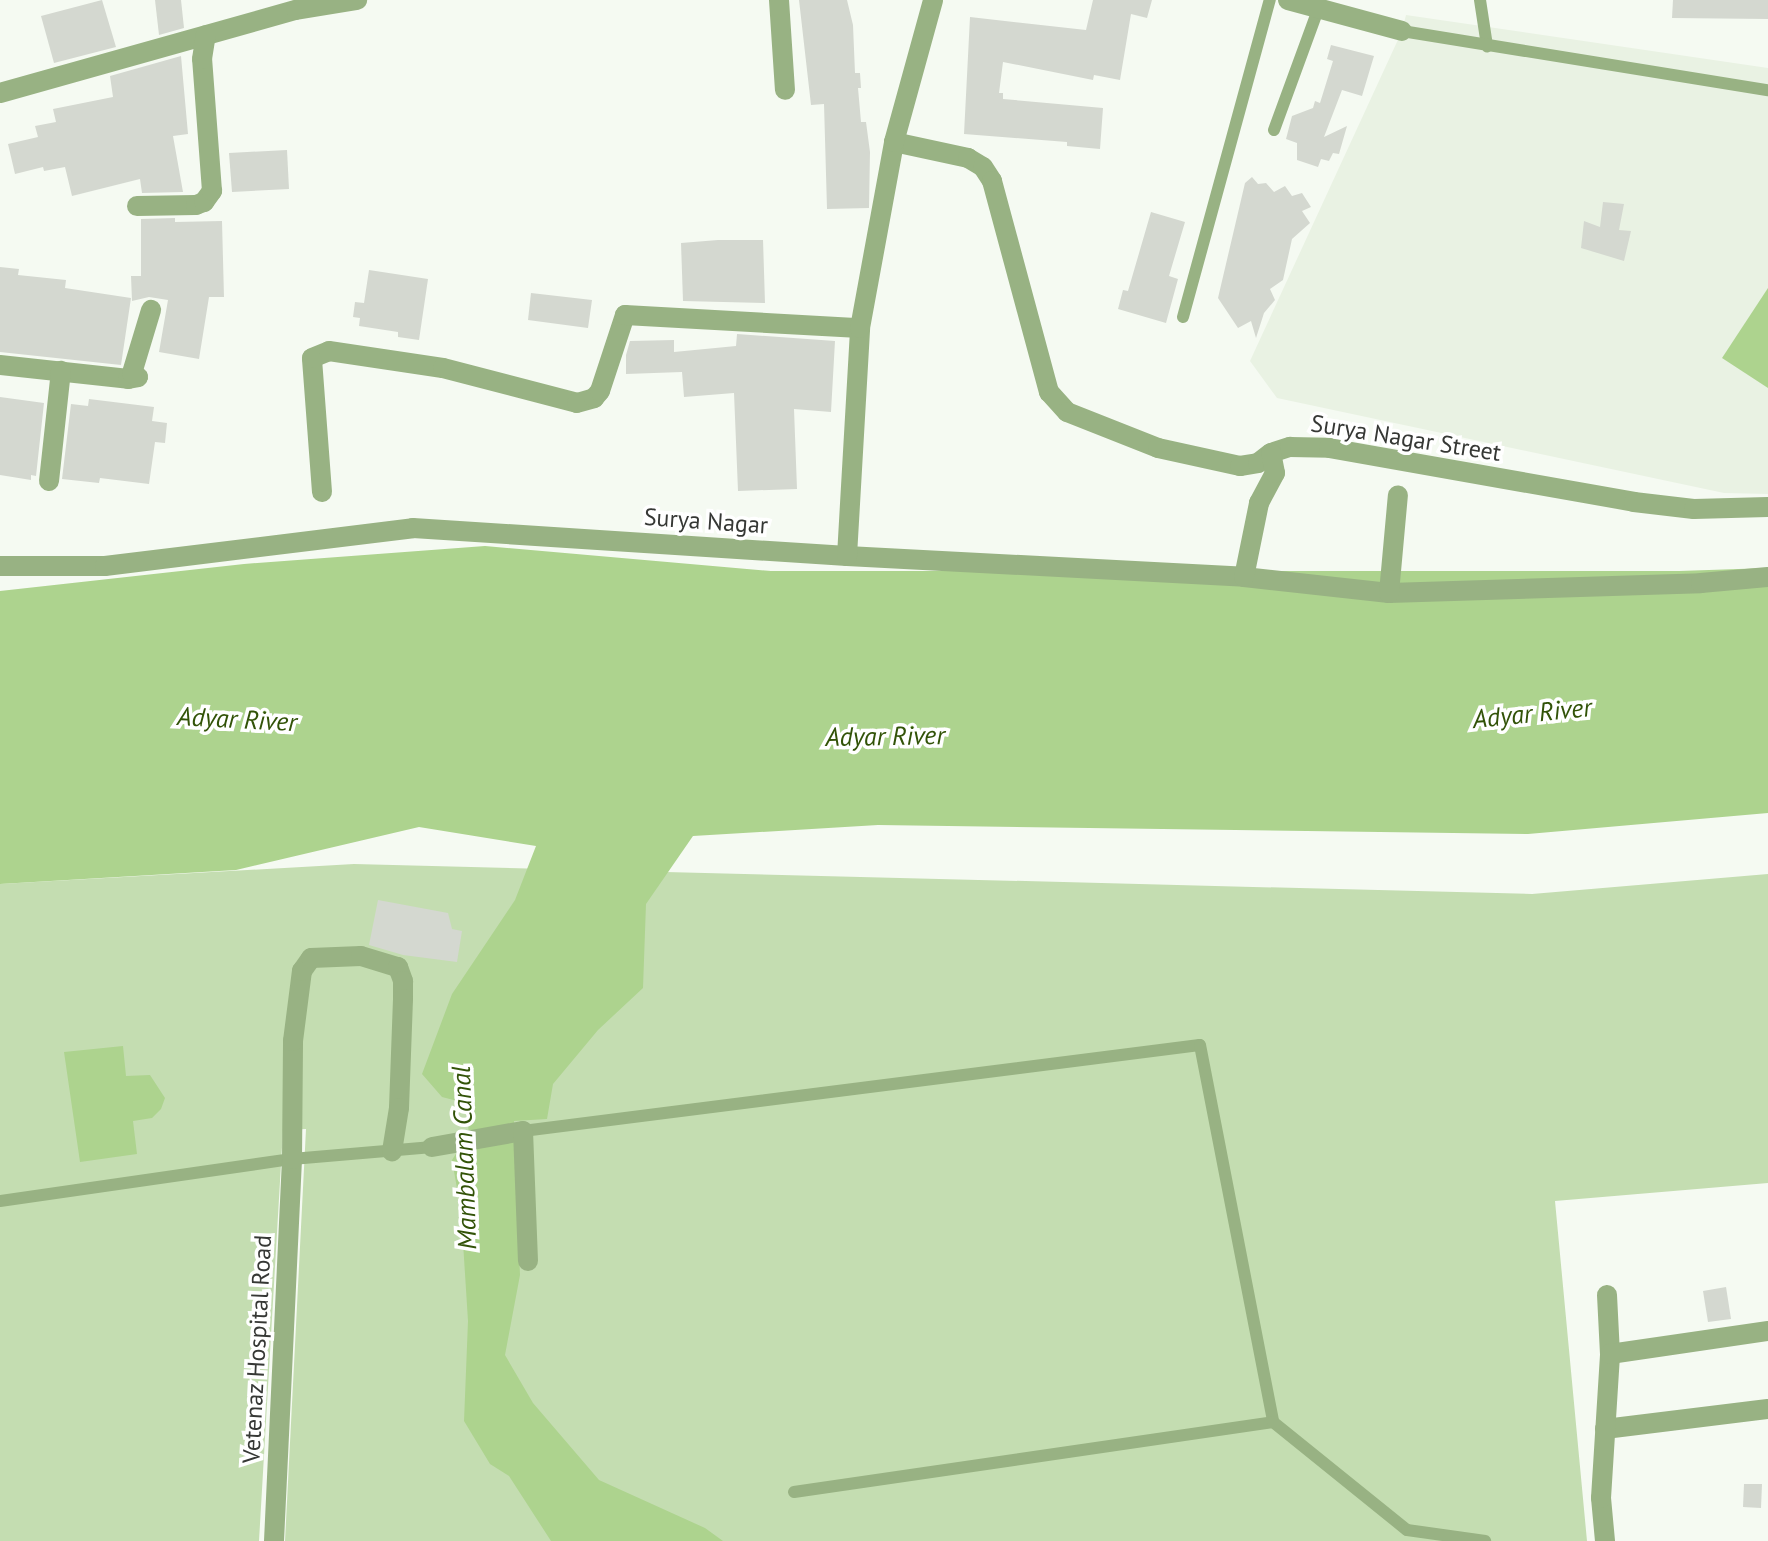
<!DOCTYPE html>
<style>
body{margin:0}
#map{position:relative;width:1768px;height:1541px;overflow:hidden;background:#f5faf2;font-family:"PT Sans",sans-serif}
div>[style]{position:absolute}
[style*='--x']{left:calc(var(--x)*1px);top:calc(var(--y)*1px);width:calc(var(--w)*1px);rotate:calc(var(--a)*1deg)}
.built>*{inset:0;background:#e9f2e3}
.green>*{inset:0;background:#c4ddb1}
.water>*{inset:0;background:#add38e}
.building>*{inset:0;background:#d4d8d0}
.lane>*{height:12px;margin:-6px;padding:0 6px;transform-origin:6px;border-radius:6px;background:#98b283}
.street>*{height:20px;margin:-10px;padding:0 10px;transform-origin:10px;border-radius:10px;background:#98b283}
span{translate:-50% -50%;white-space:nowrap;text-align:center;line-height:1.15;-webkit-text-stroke:7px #fff;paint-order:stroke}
.street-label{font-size:24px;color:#363835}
.water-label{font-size:26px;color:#325308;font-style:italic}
</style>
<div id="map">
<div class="built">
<div style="clip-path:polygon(1406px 15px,1768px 68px,1768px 494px,1724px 493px,1277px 398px,1250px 361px,1402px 31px)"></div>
</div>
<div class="green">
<div style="clip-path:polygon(354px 864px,1532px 894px,1768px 874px,1768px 1183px,1555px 1201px,1587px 1541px,285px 1541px,306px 1129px,283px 1130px,259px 1541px,0 1541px,0 884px)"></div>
</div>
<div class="water">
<div style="clip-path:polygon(1768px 288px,1768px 388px,1722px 358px)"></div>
<div style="clip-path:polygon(485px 546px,771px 571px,1679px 571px,1768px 568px,1768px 813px,1528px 834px,878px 825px,693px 836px,646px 904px,643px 988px,598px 1030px,553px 1084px,547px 1119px,514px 1121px,520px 1275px,505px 1355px,533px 1403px,599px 1480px,705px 1528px,723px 1541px,551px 1541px,509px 1476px,490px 1464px,464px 1421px,468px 1321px,461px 1211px,452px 1160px,469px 1133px,465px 1103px,442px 1097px,422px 1074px,452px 994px,515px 900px,536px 846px,419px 827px,236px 870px,0 884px,0 591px,244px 564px)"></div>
<div style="clip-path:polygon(123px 1046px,126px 1076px,150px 1075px,165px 1098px,161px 1109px,152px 1118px,133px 1121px,137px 1154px,80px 1162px,64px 1052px)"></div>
</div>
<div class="building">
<div style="clip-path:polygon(102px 0,116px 47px,54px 63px,41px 16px)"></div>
<div style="clip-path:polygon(155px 0,181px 0,184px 28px,159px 35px)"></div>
<div style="clip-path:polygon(799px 0,847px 0,853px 25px,855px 73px,860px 73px,861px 88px,858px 88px,861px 122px,866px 122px,870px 152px,869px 208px,827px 209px,824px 104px,811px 105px)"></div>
<div style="clip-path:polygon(1093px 0,1152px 0,1147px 18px,1131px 14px,1120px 80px,1094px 75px,1093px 80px,1003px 62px,999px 93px,1003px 93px,1003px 99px,1103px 108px,1100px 149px,1067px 146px,1067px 142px,964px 134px,970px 17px,1086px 30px)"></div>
<div style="clip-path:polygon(1673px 0,1768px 0,1768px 19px,1672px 18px)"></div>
<div style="clip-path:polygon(1331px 45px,1374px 56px,1362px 96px,1342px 90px,1324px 137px,1347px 126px,1339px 154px,1333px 153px,1329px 161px,1321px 159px,1318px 167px,1297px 160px,1297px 143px,1286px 139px,1292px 116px,1313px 108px,1315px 101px,1320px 103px,1333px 61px,1327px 59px)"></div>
<div style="clip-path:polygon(181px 56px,188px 134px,173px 136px,183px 192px,142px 193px,140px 179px,72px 196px,65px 167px,44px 171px,43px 167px,15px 174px,8px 144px,38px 137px,35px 126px,56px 122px,53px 109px,113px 97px,110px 76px)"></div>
<div style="clip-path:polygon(287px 150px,289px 189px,232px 192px,229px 153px)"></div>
<div style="clip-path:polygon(1252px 177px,1258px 184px,1266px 183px,1274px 192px,1285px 186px,1292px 196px,1302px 193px,1311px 207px,1302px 211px,1310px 223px,1292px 239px,1283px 280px,1270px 289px,1275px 300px,1264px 313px,1256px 338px,1251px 321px,1238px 328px,1218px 298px,1245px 183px)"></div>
<div style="clip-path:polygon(1603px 202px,1624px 204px,1619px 230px,1631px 231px,1624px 261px,1581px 248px,1584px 221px,1600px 227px)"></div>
<div style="clip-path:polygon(1151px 212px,1185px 222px,1169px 276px,1178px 279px,1166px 323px,1118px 309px,1123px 290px,1128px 291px)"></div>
<div style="clip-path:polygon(175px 218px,175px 222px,222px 221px,224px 297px,209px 297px,199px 359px,159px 352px,168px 300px,149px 297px,132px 301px,131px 276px,141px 276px,141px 219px)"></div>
<div style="clip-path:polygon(718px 240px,763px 240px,765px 303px,683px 301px,681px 243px)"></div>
<div style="clip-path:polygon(0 267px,19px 269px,18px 275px,66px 280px,65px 288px,131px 298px,121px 365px,0 352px)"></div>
<div style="clip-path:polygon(369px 270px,428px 279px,419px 340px,398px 337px,398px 332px,359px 326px,360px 318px,353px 317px,355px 302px,364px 303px)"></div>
<div style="clip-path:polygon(531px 293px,592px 300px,588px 328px,528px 320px)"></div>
<div style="clip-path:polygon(737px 334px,835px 341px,831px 412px,794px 409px,797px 489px,738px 491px,734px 393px,684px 397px,682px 372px,626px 374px,626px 355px,630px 341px,674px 340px,674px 352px,736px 346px)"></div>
<div style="clip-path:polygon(0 397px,44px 403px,36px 476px,31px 475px,31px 480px,0 475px)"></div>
<div style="clip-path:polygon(89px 399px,154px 407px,152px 421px,167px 423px,165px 443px,155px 442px,149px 484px,100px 478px,99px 483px,62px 479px,71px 404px,88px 406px)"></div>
<div style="clip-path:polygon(378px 900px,448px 913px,452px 929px,462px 931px,457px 962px,403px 955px,369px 945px)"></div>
<div style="clip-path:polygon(1726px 1287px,1731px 1319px,1708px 1322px,1703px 1291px)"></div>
<div style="clip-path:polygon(1744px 1484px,1762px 1484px,1761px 1508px,1743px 1507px)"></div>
</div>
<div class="lane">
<div style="--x:1480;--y:0;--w:47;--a:81.3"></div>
<div style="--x:1402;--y:31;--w:371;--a:9.2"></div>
<div style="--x:1274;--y:130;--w:128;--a:-69.9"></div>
<div style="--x:1183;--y:317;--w:329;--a:-74.7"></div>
<div style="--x:523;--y:1131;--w:682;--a:-7.24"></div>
<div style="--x:1200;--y:1045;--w:384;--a:79"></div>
<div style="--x:0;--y:1201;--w:295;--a:-8.2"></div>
<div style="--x:292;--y:1159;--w:141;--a:-4.9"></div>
<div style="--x:794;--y:1492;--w:484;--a:-8.3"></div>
<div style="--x:1273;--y:1422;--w:172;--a:38.9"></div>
<div style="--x:1407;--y:1530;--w:79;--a:8"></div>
</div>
<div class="street">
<div style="--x:779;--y:0;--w:90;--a:86.2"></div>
<div style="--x:1288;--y:0;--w:118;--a:15.2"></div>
<div style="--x:0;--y:93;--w:307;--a:-15.7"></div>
<div style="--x:296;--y:10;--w:62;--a:-9.3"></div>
<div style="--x:894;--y:142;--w:76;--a:12.2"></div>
<div style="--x:968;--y:158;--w:17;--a:31"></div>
<div style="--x:983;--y:167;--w:17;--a:57"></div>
<div style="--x:992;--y:181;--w:219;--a:74.9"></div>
<div style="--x:1049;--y:392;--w:27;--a:48"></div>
<div style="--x:1067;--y:412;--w:98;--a:21.6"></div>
<div style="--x:1158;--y:448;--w:84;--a:12.4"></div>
<div style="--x:1240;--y:466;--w:18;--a:-9"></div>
<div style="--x:1258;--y:463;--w:16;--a:-38"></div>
<div style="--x:1271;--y:453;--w:20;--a:-18"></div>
<div style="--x:1290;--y:447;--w:39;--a:1"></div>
<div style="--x:1329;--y:448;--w:310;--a:10"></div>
<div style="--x:1634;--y:502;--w:60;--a:6.7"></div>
<div style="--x:1694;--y:509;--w:74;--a:-1.5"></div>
<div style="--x:137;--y:206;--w:59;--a:-1"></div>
<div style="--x:196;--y:205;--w:9;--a:-21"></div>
<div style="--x:204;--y:202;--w:14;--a:-54"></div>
<div style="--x:212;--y:191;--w:132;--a:-94.3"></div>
<div style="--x:202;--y:59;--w:24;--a:-81"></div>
<div style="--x:0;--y:365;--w:129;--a:6.2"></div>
<div style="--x:128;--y:379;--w:10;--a:-11"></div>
<div style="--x:138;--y:377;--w:7;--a:-146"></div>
<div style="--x:132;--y:373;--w:66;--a:-73.2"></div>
<div style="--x:49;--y:481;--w:111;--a:-83.8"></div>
<div style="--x:322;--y:492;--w:134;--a:-94.3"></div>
<div style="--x:312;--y:358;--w:18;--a:-22"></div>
<div style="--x:329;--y:351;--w:115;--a:8.5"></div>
<div style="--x:443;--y:368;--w:138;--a:14.6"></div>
<div style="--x:577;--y:403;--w:18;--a:-16"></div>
<div style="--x:594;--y:398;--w:9;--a:-49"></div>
<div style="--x:600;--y:391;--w:80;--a:-71.8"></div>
<div style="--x:625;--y:315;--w:235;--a:3.2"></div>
<div style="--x:847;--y:556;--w:398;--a:3"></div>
<div style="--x:1244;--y:577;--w:146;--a:6.3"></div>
<div style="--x:1389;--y:593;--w:312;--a:-1.8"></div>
<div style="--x:1701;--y:583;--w:67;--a:-5.1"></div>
<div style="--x:0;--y:566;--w:105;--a:0"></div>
<div style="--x:105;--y:566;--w:310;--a:-7"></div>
<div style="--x:413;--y:528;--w:435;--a:3.7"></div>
<div style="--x:847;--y:556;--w:228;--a:-86.7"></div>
<div style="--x:860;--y:328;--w:189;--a:-79.6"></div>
<div style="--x:894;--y:142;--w:147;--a:-74.6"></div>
<div style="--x:1244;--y:577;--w:76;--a:-78.5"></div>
<div style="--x:1259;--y:503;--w:34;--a:-62"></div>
<div style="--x:1275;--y:473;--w:20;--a:-101"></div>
<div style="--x:1389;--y:593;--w:98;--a:-84.8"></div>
<div style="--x:432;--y:1147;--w:92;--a:-10"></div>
<div style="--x:523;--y:1131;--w:130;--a:87.8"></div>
<div style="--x:1607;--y:1295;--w:59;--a:87.1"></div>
<div style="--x:1605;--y:1429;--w:164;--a:-7"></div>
<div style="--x:274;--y:1541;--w:382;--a:-87.3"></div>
<div style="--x:292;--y:1159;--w:118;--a:-89.5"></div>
<div style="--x:293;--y:1041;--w:71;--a:-82.7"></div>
<div style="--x:302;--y:971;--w:16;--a:-55"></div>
<div style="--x:311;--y:958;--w:50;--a:-2.3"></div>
<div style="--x:361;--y:956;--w:39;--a:17"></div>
<div style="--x:398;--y:967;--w:15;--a:70"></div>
<div style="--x:403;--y:981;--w:18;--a:90"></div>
<div style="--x:403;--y:999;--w:109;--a:92.1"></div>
<div style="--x:399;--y:1108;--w:44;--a:99.2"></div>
<div style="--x:1605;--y:1541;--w:43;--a:-95.3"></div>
<div style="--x:1601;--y:1498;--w:144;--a:-86.4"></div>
<div style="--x:1610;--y:1354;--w:160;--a:-8.3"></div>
</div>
<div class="street-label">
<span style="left:1406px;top:438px;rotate:9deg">Surya Nagar Street</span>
<span style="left:706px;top:521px;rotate:4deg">Surya Nagar</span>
<span style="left:257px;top:1349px;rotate:-87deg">Vetenaz Hospital Road</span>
</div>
<div class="water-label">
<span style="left:1532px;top:713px;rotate:-6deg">Adyar River</span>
<span style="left:237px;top:719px;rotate:3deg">Adyar River</span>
<span style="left:885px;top:736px;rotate:-1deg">Adyar River</span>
<span style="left:464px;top:1158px;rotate:-92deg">Mambalam Canal</span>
</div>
</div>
